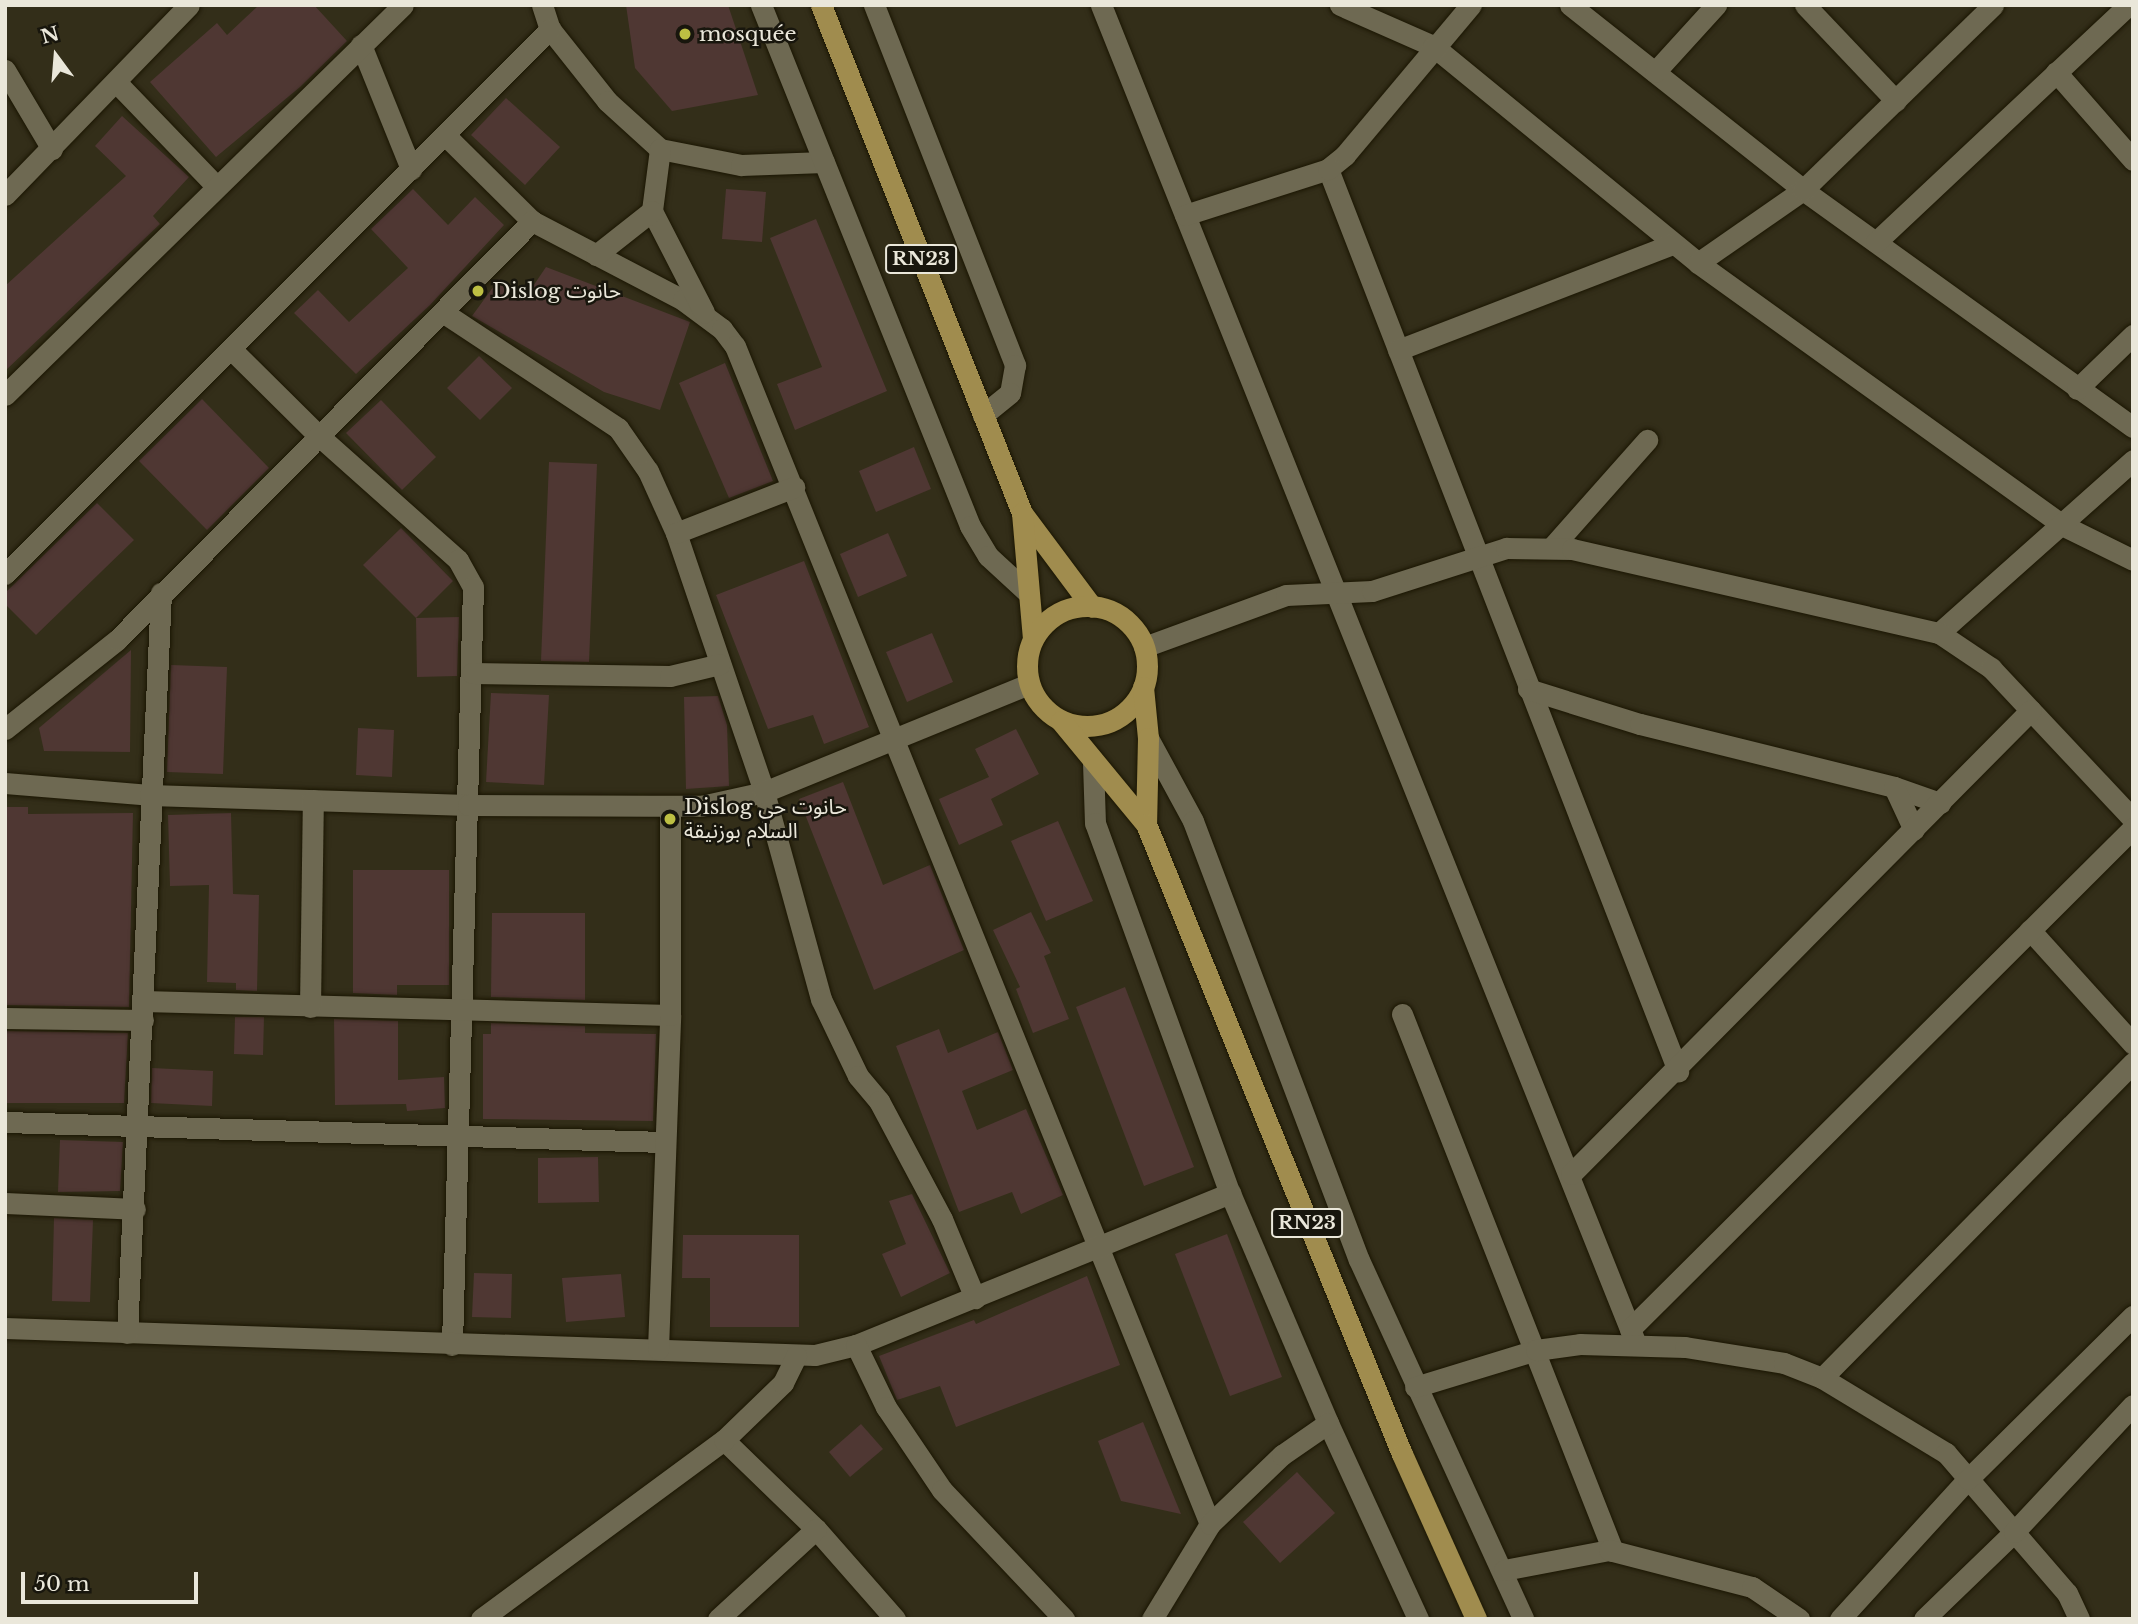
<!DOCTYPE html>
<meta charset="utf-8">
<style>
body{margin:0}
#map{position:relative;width:2138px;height:1624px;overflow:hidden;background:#332e19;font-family:"Libre Baskerville","Noto Sans Arabic",serif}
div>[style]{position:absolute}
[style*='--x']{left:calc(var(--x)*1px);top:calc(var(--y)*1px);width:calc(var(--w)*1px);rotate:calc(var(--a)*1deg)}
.building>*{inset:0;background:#4f3733}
.roads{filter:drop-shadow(0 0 2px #1b1603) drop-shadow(0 0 2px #1b1603)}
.minor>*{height:21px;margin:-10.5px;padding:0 10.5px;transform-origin:10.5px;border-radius:10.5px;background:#6e6952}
.major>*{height:21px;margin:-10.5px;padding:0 10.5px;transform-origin:10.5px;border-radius:10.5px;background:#a08c4e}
.major>.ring{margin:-10.5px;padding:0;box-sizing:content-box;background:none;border:21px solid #a08c4e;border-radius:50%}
.dots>*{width:19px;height:19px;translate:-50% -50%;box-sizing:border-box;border:4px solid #18160d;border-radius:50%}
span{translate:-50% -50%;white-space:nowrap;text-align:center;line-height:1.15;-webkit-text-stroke:5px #18160d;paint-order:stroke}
.shield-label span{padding:2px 5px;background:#18160d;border:2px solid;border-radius:5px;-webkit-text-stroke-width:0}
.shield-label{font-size:19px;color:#eae7da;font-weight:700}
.poi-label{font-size:21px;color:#eae7da}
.left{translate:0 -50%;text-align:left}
.frame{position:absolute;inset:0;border:7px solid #eae7da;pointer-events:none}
.north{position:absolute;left:21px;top:21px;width:70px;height:70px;-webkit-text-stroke:5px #18160d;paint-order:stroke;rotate:344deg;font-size:19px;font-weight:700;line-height:28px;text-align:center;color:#eae7da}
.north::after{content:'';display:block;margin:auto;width:24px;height:32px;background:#eae7da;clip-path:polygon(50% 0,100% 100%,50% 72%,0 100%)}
.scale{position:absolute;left:21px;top:1572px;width:177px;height:32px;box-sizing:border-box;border:4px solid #eae7da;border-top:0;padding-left:9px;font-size:21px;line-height:24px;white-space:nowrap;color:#eae7da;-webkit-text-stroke:5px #18160d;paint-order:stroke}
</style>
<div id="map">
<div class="building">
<div style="clip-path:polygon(259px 5px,314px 5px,347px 41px,300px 87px,216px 157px,150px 82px,217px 23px,227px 35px)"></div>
<div style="clip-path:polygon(626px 5px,728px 5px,758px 95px,672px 111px,635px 68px)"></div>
<div style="clip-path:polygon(506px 98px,560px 147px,525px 185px,471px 135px)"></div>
<div style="clip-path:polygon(122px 116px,189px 177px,153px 216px,160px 224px,5px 371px,5px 286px,126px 176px,95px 146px)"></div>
<div style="clip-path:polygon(413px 189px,448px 225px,475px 197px,504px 225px,430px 305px,356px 374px,294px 313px,318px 290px,349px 322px,408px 268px,371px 229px)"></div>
<div style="clip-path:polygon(726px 189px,766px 192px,762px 242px,722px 239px)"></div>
<div style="clip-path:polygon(816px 219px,887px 391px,795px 430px,777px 384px,822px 367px,770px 238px)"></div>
<div style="clip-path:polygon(546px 267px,690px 322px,660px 410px,604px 392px,472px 316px,499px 279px,525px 298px)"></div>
<div style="clip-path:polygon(479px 356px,512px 388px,480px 420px,447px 388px)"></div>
<div style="clip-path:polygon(725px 363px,773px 481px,729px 498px,679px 383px)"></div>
<div style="clip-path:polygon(202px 399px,269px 468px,207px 530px,139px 461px)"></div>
<div style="clip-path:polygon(381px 400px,436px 457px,402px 490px,346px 433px)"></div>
<div style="clip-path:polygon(914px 447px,931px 489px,876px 512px,859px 471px)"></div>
<div style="clip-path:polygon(549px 462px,597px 464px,589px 662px,541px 661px)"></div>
<div style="clip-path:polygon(97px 503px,134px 540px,36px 635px,5px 604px,5px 593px)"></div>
<div style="clip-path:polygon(401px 528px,453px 581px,416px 618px,363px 565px)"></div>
<div style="clip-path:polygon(888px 533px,907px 576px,858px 597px,840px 554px)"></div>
<div style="clip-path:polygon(804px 561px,869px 727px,824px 744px,813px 715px,768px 729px,716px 595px)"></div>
<div style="clip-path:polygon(459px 617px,457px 676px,417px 677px,416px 618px)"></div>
<div style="clip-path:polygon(932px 633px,953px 682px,907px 702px,886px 652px)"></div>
<div style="clip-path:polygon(131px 650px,130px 752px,44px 751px,39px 728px)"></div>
<div style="clip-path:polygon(171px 665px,227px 667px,223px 774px,167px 772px)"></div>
<div style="clip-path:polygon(491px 693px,549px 695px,544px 785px,486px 782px)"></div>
<div style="clip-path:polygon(718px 696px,727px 725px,729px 786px,686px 789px,684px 697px)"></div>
<div style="clip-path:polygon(358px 728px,394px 730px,392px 777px,356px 775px)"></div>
<div style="clip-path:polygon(1016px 729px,1039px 774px,991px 799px,1003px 825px,959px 845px,939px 799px,989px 777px,975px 749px)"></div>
<div style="clip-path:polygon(843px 782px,883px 885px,930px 865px,964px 950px,874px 990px,799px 799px)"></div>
<div style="clip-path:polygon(5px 807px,28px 807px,28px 814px,133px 813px,129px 1007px,5px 1005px)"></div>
<div style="clip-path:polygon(231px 813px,233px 894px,259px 895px,257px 991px,236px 990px,236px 983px,207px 982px,209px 885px,170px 886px,168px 815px)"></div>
<div style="clip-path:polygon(1058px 821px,1093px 901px,1046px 921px,1011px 841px)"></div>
<div style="clip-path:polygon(353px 870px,449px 870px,449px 985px,397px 985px,397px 995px,353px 993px)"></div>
<div style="clip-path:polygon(1031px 912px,1051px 953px,1044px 956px,1069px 1019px,1033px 1033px,1016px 989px,1020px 987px,993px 930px)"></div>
<div style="clip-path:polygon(492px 913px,585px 913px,585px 1000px,491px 997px)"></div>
<div style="clip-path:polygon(1125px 987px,1194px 1167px,1144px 1186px,1076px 1007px)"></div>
<div style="clip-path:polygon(235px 1017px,264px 1017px,263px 1055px,234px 1054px)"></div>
<div style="clip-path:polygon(334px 1019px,398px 1021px,398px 1080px,444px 1077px,445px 1108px,407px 1111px,406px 1104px,335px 1105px)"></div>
<div style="clip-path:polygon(491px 1023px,585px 1026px,585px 1033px,656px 1034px,653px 1121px,483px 1119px,483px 1034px,491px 1034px)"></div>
<div style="clip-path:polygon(939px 1029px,948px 1053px,998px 1032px,1013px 1070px,962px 1091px,977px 1130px,1026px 1109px,1063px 1195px,1021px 1214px,1012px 1192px,959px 1212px,896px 1046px)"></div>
<div style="clip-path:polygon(5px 1031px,128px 1033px,124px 1103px,5px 1103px)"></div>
<div style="clip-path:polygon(152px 1068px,213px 1071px,212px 1106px,151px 1103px)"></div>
<div style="clip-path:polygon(60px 1140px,123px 1142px,120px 1191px,58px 1192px)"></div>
<div style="clip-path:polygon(598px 1157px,599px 1202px,538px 1203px,538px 1158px)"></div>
<div style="clip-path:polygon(912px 1194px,950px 1273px,901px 1297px,882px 1254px,906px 1244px,889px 1201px)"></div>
<div style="clip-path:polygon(54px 1218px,93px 1220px,90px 1302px,52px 1301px)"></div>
<div style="clip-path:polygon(1227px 1234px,1282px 1377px,1230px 1396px,1175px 1254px)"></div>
<div style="clip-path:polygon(683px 1235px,799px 1235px,799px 1327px,710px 1327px,710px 1278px,682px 1278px)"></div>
<div style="clip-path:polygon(474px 1273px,512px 1274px,511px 1318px,472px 1317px)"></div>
<div style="clip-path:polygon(621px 1274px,625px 1317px,566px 1322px,562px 1278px)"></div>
<div style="clip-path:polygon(1087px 1276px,1120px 1365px,956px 1427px,940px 1386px,897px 1400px,879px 1356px,974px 1320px,976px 1324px)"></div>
<div style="clip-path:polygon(1143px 1422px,1181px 1514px,1121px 1501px,1098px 1441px)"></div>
<div style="clip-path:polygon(861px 1424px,883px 1449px,850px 1477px,829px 1452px)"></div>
<div style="clip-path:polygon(1297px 1472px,1335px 1513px,1280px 1563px,1243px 1522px)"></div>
</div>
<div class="roads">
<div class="minor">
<div style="--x:542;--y:5;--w:25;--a:72"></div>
<div style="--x:550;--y:29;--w:92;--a:51.6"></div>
<div style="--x:607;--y:101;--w:72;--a:42.2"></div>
<div style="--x:660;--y:149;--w:83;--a:11.2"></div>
<div style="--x:741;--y:165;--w:83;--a:-2.1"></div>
<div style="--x:761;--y:5;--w:561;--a:68.14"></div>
<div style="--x:970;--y:526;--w:35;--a:59"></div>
<div style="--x:988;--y:556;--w:52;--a:42.6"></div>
<div style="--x:874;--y:5;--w:387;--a:68.6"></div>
<div style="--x:1015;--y:365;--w:28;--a:100"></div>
<div style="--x:1010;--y:393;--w:35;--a:141"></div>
<div style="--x:1101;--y:5;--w:1442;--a:68.22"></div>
<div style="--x:1340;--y:5;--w:102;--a:23.8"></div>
<div style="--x:1433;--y:46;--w:343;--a:39.3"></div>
<div style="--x:1698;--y:263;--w:448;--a:35.7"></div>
<div style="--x:2062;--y:525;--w:79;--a:26.2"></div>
<div style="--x:1570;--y:5;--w:298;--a:38.4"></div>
<div style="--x:1803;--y:190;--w:406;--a:35.7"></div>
<div style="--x:1805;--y:5;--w:132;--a:46.5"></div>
<div style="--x:361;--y:45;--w:134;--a:68"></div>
<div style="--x:5;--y:70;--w:92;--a:59.3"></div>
<div style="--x:1655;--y:72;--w:91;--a:-47.7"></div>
<div style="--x:2056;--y:72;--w:117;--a:48.8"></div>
<div style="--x:117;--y:83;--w:144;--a:46.1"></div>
<div style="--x:445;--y:135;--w:122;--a:44.7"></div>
<div style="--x:532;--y:221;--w:170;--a:27.6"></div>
<div style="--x:683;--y:300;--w:49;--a:36.6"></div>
<div style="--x:722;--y:329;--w:21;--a:53"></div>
<div style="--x:735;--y:346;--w:1270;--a:68.04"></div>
<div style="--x:660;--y:149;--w:63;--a:97.4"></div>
<div style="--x:652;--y:211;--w:114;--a:62.8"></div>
<div style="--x:1328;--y:169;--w:968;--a:68.79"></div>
<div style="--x:5;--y:195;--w:264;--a:-45.9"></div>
<div style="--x:1185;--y:215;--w:150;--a:-17.8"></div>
<div style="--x:1328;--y:169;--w:22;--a:-39"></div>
<div style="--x:1345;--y:155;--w:196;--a:-50"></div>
<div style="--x:1876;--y:242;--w:345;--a:-43.2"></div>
<div style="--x:596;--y:255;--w:71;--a:-38.2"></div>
<div style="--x:1698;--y:263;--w:128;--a:-34.8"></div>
<div style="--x:1803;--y:190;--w:265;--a:-44.2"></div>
<div style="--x:444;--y:313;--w:209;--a:33.5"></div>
<div style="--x:618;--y:428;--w:52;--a:55.1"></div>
<div style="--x:648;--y:471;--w:68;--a:65.7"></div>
<div style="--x:676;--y:533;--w:274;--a:71.2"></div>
<div style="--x:764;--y:792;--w:215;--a:74.6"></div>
<div style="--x:821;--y:999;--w:85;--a:64.3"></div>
<div style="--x:858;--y:1076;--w:33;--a:50"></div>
<div style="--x:879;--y:1101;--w:134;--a:61.9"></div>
<div style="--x:942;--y:1219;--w:86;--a:67.3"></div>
<div style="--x:231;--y:349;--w:124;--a:44.7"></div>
<div style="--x:319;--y:436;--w:186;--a:41.7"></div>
<div style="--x:458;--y:560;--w:31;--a:61"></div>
<div style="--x:473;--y:587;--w:758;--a:91.59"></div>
<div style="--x:1398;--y:350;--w:295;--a:-21.1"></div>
<div style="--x:2077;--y:389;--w:78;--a:-44"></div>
<div style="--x:5;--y:395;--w:557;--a:-44.42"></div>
<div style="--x:676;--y:533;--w:127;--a:-21.3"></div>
<div style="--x:1553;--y:546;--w:142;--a:-48.4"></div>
<div style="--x:5;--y:574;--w:771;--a:-45"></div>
<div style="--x:1939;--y:633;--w:260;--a:-41.7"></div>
<div style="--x:1144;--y:647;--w:151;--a:-20.1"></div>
<div style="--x:1286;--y:595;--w:86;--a:-2.7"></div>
<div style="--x:1372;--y:591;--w:141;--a:-17.8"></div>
<div style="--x:1506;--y:548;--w:66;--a:0.9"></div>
<div style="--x:1572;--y:549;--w:376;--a:12.9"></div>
<div style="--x:1939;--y:633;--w:63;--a:33.9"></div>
<div style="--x:1991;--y:668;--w:207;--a:46.8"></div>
<div style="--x:472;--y:673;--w:198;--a:0.9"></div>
<div style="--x:670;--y:676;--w:51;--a:-13.5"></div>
<div style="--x:1528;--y:689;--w:117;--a:17.4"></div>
<div style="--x:1640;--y:724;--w:262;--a:13.9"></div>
<div style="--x:1894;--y:787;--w:49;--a:19.2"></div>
<div style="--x:5;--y:729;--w:143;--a:-38.5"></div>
<div style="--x:117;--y:640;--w:590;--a:-45.27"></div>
<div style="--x:1148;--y:738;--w:94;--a:61.5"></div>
<div style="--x:1193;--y:821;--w:469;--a:69.3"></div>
<div style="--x:1359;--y:1260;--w:395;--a:65.4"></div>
<div style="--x:1093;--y:763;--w:60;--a:88.1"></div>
<div style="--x:1095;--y:823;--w:394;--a:70"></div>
<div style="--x:1230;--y:1193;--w:250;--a:66.9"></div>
<div style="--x:1328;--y:1423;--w:216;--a:65.3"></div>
<div style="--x:5;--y:783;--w:145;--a:4.7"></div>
<div style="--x:150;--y:795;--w:318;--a:1.8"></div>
<div style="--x:468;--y:805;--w:233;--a:0.2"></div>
<div style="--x:701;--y:806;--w:65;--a:-12.5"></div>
<div style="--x:764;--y:792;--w:286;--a:-22.2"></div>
<div style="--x:1894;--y:787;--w:47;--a:65.1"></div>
<div style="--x:2030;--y:930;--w:154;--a:47.9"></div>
<div style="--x:143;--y:1001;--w:527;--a:1.52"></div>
<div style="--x:310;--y:1007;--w:207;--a:-89.2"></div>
<div style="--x:1402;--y:1014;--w:577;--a:68.55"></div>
<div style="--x:5;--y:1018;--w:138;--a:0.8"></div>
<div style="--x:5;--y:1122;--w:658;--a:1.74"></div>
<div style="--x:1571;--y:1174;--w:653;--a:-45.25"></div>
<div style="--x:5;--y:1203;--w:130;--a:2.6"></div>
<div style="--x:5;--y:1328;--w:810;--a:1.91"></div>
<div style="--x:815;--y:1355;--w:42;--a:-13.7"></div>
<div style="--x:856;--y:1345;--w:404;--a:-22.1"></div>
<div style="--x:1630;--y:1329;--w:710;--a:-44.89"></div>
<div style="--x:127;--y:1333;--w:741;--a:-87.37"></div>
<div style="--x:856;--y:1345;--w:69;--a:64.2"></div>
<div style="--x:886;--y:1407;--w:100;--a:56"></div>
<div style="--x:942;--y:1490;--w:178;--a:46.6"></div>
<div style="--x:658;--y:1349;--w:334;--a:-87.9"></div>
<div style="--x:670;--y:1015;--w:208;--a:-90"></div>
<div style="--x:1822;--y:1378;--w:443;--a:-45.4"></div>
<div style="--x:1415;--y:1387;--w:127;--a:-17"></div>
<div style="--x:1536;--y:1350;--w:44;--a:-7.8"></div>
<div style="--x:1580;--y:1344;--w:105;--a:1.6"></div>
<div style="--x:1685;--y:1347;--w:100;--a:9.2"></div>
<div style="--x:1784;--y:1363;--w:41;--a:21.5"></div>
<div style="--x:1822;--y:1378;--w:145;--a:31.2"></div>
<div style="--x:1946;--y:1453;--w:185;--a:49.2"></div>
<div style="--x:2067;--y:1593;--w:29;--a:65"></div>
<div style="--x:724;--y:1440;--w:128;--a:44.1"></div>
<div style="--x:816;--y:1529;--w:120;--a:48.7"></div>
<div style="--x:1504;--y:1570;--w:107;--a:-10.8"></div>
<div style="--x:1609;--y:1550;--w:148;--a:14.5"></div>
<div style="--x:1752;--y:1587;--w:57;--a:34.2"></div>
<div style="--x:481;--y:1619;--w:302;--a:-36.4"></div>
<div style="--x:724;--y:1440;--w:82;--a:-44"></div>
<div style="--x:783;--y:1383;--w:30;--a:-64"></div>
<div style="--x:718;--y:1619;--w:133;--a:-42.6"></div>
<div style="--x:1152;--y:1619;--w:111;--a:-58.6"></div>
<div style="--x:1210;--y:1524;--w:100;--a:-43.8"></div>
<div style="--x:1282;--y:1455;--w:56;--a:-34.8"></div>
<div style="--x:1840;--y:1619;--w:190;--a:-47.6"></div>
<div style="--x:1968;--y:1479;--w:232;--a:-44.7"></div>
<div style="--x:1924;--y:1619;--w:125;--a:-44"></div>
<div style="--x:2014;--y:1532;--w:174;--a:-46.9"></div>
</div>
<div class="major">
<div style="--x:821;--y:5;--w:546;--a:68.41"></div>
<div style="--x:1022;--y:513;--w:117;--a:53.3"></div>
<div style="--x:1022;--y:513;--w:125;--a:85"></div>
<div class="ring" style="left:1027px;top:606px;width:99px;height:99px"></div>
<div style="--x:1143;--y:687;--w:51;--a:84.4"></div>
<div style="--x:1148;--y:738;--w:86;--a:91.3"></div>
<div style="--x:1061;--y:721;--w:134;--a:50.5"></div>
<div style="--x:1146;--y:824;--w:680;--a:67.89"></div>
<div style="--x:1402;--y:1454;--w:181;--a:65.8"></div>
</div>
</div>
<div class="dots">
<div style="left:685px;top:34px;background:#bdbf43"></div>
<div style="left:478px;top:291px;background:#bdbf43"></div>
<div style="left:670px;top:819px;background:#bdbf43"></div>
</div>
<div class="shield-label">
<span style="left:921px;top:259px">RN23</span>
<span style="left:1307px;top:1223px">RN23</span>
</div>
<div class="poi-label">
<span class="left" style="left:699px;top:34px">mosquée</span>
<span class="left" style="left:492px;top:291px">Dislog حانوت</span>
<span class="left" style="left:684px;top:819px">Dislog حانوت حي<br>السلام بوزنيقة</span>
</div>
<div class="frame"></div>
<div class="north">N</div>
<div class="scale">50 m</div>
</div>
